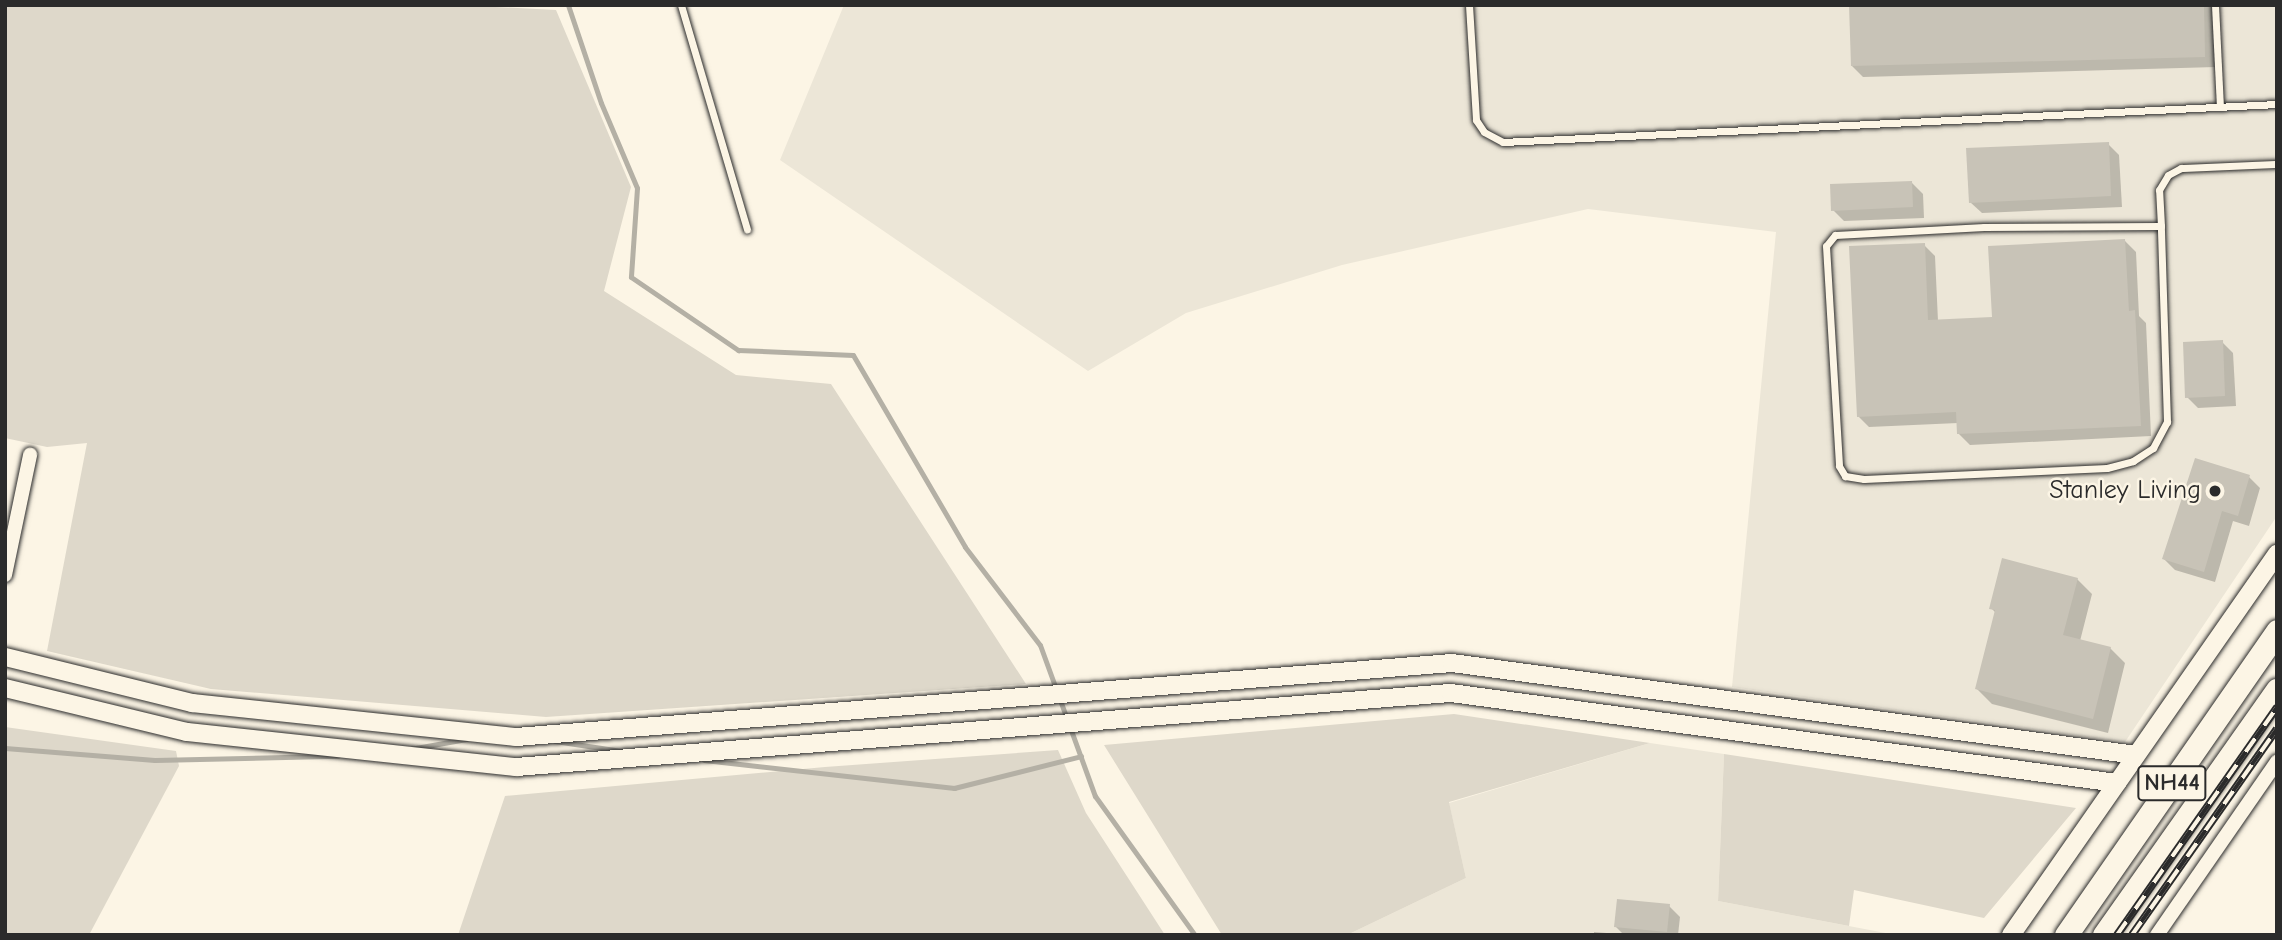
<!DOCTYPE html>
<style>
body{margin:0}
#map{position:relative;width:2282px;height:940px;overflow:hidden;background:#fcf5e5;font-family:"Comic Neue",sans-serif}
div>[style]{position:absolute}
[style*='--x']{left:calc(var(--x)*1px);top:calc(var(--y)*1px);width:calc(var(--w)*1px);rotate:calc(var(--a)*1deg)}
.built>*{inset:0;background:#ece6d7}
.green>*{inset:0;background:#ded8ca}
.shadow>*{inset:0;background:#0003}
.stream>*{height:5px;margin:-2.5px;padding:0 2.5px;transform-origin:2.5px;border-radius:2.5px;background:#b4b0a5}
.building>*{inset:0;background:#c8c3b7}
.roads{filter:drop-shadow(0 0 2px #2b2b2b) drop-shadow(0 0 2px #2b2b2b)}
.service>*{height:7px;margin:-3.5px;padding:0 3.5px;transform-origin:3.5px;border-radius:3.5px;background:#fcf5e5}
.minor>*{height:14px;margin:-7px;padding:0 7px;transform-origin:7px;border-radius:7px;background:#fcf5e5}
.tertiary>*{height:18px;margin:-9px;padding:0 9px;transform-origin:9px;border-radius:9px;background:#fcf5e5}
.trunk>*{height:23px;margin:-11.5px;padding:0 11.5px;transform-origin:11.5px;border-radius:11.5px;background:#fcf5e5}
.rail>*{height:8px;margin-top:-4px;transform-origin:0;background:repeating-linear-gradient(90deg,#fcf5e5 0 16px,#2b2b2b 0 32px);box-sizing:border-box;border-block:2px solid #2b2b2b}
.dots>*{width:19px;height:19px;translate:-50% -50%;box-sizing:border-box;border:4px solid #fcf5e5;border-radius:50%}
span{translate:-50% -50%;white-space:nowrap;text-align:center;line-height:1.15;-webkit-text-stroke:5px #fcf5e5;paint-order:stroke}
.shield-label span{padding:2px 5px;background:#fcf5e5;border:2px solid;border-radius:5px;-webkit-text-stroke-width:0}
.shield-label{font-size:24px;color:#2b2b2b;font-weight:700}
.poi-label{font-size:26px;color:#2b2b2b}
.right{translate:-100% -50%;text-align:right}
.frame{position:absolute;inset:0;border:7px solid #2b2b2b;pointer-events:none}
</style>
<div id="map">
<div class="built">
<div style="clip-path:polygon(844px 5px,2277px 5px,2277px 516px,2125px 742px,1732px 687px,1776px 232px,1588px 209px,1342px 265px,1186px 313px,1088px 371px,780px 160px)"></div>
<div style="clip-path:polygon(1650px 743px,1724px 754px,1718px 901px,1896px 935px,1347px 935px,1466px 878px,1449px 803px)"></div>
</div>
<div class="green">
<div style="clip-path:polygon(5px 5px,455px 5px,556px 10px,631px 187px,604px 291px,736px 375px,831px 384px,1026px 684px,546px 717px,211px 689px,47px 651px,87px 443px,47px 447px,5px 438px)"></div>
<div style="clip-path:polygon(1454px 714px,1650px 743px,1449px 802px,1466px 878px,1347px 935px,1222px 935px,1104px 745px)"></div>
<div style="clip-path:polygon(5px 727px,176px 751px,179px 766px,89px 935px,5px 935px)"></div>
<div style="clip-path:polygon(1058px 750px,1086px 813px,1165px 935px,458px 935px,505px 796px,825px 767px)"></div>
<div style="clip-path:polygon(1724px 754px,2076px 808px,1984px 918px,1854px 890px,1849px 926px,1718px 901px)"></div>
</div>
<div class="shadow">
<div style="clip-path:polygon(1851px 5px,2214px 5px,2216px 67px,1863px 77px,1852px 66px)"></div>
<div style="clip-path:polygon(2108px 144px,2119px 155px,2122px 207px,1982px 213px,1970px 202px)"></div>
<div style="clip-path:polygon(1912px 183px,1923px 194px,1924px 218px,1844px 221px,1833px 210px)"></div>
<div style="clip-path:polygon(2125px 241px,2136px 252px,2139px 316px,2146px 323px,2151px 436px,1970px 445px,1958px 433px,1958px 423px,1869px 427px,1858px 416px,1924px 245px,1935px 256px,1938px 321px,1994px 319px)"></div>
<div style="clip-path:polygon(2222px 342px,2233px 353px,2236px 406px,2198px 408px,2187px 397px)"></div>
<div style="clip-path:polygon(2249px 477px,2260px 488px,2249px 526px,2233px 521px,2215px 582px,2175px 570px,2164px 559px)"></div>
<div style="clip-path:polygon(2077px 579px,2092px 594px,2080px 641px,2110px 648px,2125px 663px,2108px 733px,1992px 704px,1977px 689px,1996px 613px,1991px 608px)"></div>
<div style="clip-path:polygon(1669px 906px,1680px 917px,1678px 935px,1624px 935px,1616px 927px)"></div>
<div style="clip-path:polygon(1594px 932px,1619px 934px,1619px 935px,1594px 935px)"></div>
</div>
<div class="stream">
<div style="--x:568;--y:5;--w:103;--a:71.4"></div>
<div style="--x:601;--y:103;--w:92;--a:67"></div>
<div style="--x:637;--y:188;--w:89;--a:93.9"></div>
<div style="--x:631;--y:277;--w:130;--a:34.3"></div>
<div style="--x:738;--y:350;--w:115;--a:2.5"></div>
<div style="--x:853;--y:355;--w:222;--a:59.7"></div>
<div style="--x:965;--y:547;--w:123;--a:52.6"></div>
<div style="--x:1040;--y:645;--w:161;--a:70"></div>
<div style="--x:1095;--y:796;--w:171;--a:54.3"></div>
<div style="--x:555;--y:741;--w:67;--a:8.6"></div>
<div style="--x:5;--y:748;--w:150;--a:4.6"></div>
<div style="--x:155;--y:760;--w:183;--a:-1.3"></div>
<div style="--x:410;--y:749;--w:57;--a:-10.1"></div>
<div style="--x:704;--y:760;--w:252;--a:6.4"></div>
<div style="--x:954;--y:788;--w:131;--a:-14.1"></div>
</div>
<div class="building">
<div style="clip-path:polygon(1849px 5px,2204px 5px,2205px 57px,1851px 66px)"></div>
<div style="clip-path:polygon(2109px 142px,2111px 196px,1969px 203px,1966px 148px)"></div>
<div style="clip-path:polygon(1912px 181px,1913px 207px,1831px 211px,1830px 184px)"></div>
<div style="clip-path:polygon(2125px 239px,2129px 311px,2135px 310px,2141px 426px,1957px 434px,1956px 412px,1857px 417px,1849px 246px,1925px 243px,1928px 320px,1992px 317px,1988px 246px)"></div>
<div style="clip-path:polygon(2223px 340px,2225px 396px,2185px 398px,2183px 342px)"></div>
<div style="clip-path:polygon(2195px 458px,2250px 475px,2238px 516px,2222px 511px,2204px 572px,2162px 559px)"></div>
<div style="clip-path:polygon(2002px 558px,2078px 578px,2063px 635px,2111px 647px,2093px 719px,1975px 689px,1995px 610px,1989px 609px)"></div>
<div style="clip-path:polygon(1617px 899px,1670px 904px,1667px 932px,1614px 927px)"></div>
</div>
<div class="roads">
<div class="service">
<div style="--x:681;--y:5;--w:234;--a:73.6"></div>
<div style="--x:1469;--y:5;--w:115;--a:86.5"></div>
<div style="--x:1476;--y:120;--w:14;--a:56"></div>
<div style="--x:1484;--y:132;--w:21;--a:28"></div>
<div style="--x:1503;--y:142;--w:775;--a:-2.81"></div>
<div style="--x:2215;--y:5;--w:102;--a:87.2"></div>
<div style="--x:2161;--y:226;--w:177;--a:179.7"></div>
<div style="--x:1984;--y:227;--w:149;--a:176.9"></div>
<div style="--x:1835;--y:235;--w:14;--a:129"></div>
<div style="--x:1826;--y:246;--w:220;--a:86.6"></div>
<div style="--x:1839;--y:466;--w:12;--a:59"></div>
<div style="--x:1845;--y:476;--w:19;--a:9"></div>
<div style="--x:1864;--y:479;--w:243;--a:-2.6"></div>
<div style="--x:2107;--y:468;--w:27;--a:-15"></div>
<div style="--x:2133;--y:461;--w:24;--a:-33"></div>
<div style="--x:2153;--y:448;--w:30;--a:-62"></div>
<div style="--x:2167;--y:422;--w:196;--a:-91.8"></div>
<div style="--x:2161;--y:226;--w:36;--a:-93"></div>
<div style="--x:2159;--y:190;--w:17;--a:-59"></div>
<div style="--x:2168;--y:175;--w:15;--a:-28"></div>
<div style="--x:2181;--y:168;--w:96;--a:-2.4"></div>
</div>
<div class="minor">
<div style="--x:5;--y:575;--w:123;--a:-78.2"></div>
<div style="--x:2157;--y:935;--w:211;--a:-55.3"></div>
</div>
<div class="tertiary">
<div style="--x:5;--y:657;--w:193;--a:13.8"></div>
<div style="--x:192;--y:703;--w:326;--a:6"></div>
<div style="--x:516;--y:737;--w:939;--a:-4.52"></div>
<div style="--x:1452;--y:663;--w:690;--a:7.66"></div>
<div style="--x:5;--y:688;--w:187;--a:13.6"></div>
<div style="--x:187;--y:732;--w:331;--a:6.1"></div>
<div style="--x:516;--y:767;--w:938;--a:-4.53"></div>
<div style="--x:1451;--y:693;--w:672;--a:7.7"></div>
<div style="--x:2011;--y:935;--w:465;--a:-55.1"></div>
</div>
<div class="trunk">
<div style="--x:2066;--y:935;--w:370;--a:-55.2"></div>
<div style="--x:2104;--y:935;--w:300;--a:-54.8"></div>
</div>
</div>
<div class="rail">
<div style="--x:2117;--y:935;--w:279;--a:-54.9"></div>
<div style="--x:2132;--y:935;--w:252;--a:-54.9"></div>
</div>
<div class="dots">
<div style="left:2215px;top:491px;background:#2b2b2b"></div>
</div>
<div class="shield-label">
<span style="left:2172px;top:783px">NH44</span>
</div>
<div class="poi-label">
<span class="right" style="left:2201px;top:491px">Stanley Living</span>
</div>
<div class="frame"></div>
</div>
